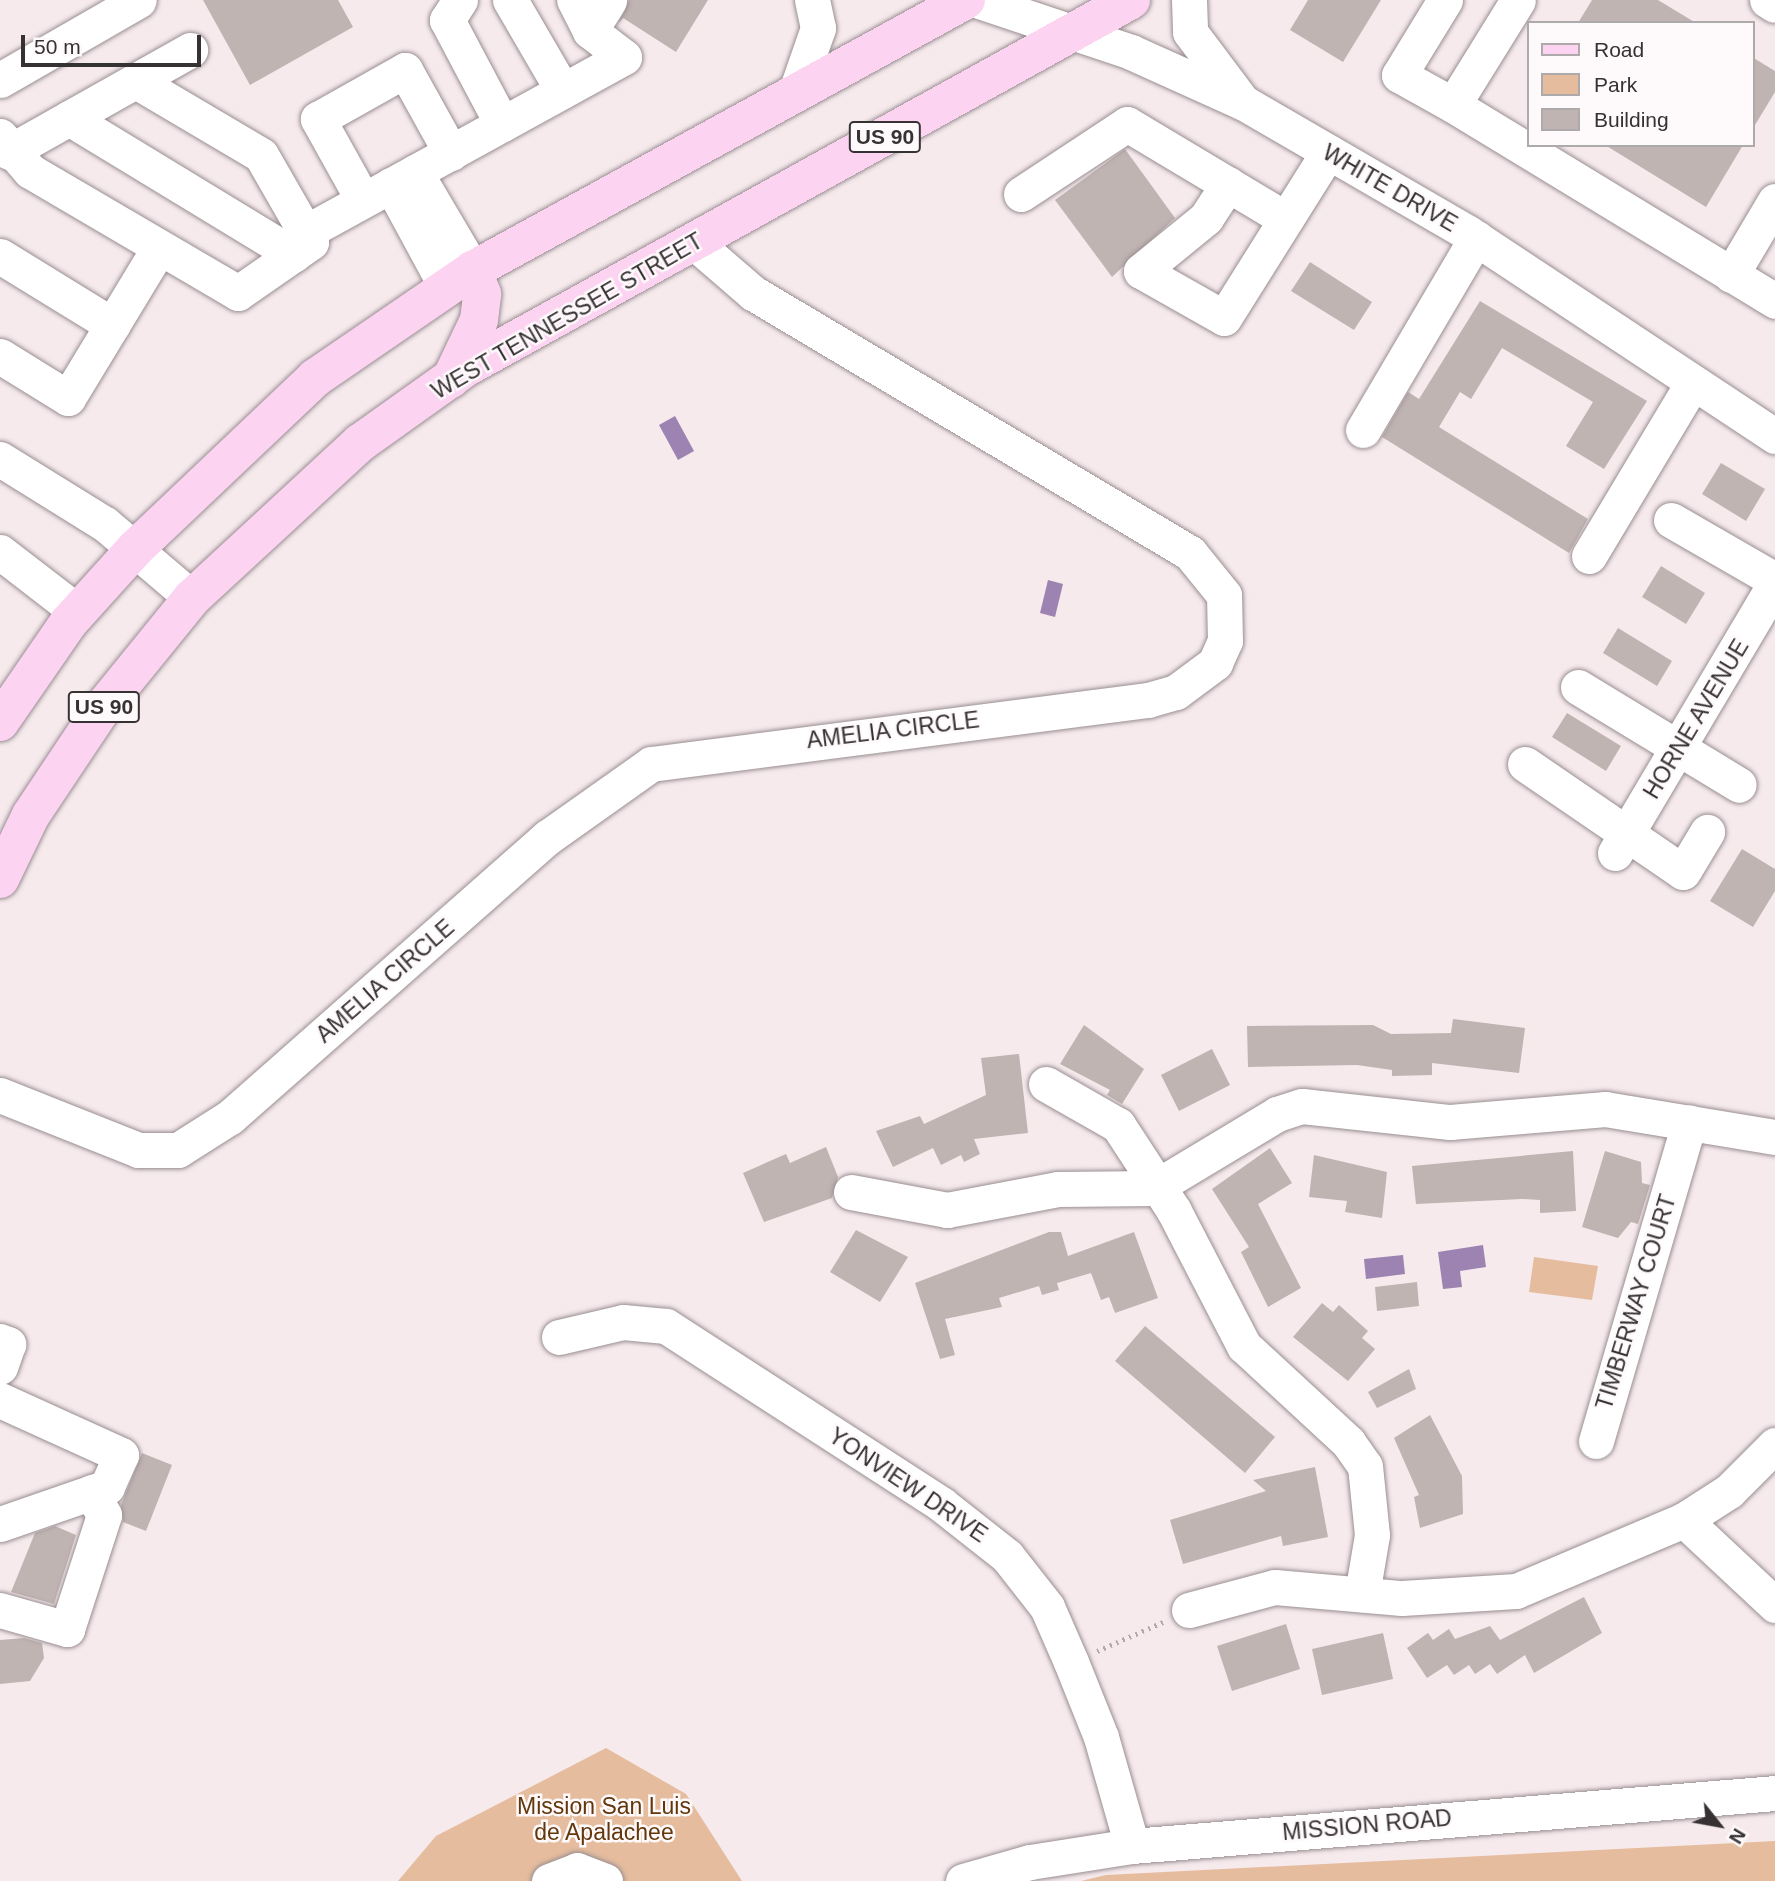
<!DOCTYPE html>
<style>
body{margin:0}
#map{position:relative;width:1775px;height:1881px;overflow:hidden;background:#f6eaed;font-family:Arial,sans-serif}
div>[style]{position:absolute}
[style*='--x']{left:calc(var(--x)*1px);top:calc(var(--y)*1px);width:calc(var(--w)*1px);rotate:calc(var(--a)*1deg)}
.green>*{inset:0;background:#e5bc9d}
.water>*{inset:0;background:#9c83b1}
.building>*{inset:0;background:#bfb4b2}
.path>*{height:4.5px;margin-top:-2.25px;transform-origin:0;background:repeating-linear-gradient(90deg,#b2a8ab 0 2px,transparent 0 7px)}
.roads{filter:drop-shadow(0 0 2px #998e91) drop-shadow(0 0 2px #998e91)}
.minor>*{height:35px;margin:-17.5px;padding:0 17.5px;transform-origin:17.5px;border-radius:17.5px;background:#fff}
.major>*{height:38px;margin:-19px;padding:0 19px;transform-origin:19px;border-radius:19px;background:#fcd3f1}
span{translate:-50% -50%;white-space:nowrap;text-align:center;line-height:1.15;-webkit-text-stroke:5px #fefafb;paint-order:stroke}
.shield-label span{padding:2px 5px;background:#fefafb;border:2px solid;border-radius:5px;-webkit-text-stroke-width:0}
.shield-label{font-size:21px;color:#363132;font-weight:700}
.street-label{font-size:23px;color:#363132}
.park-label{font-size:23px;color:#63370b}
.legend{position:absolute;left:1527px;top:21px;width:228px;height:126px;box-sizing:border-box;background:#fefafb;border:2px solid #aeaaab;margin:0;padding:9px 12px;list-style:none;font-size:21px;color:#363132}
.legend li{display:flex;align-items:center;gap:14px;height:35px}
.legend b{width:35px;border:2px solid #aeaaab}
.north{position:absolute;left:1684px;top:1790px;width:70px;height:70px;-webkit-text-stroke:5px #fefafb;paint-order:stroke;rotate:121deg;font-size:19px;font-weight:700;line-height:28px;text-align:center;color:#363132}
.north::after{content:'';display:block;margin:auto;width:24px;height:32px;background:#363132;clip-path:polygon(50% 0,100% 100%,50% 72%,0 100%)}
.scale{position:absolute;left:21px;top:35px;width:180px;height:32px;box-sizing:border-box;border:4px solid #363132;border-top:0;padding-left:9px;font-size:21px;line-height:24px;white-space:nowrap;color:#363132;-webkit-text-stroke:5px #fefafb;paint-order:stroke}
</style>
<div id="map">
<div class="green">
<div style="clip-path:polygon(1534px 1257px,1598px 1266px,1592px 1300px,1529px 1292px)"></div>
<div style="clip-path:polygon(606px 1748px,686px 1794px,742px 1881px,398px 1881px,436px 1836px)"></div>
<div style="clip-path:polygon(1775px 1841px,1775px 1881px,1081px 1881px,1106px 1875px)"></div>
</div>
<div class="water">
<div style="clip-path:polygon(675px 416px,694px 451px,678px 460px,659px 425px)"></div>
<div style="clip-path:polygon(1048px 580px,1063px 584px,1055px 617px,1040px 613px)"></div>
<div style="clip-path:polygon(1483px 1245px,1486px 1267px,1460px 1271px,1462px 1287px,1443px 1289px,1438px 1252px)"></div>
<div style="clip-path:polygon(1403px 1255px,1405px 1274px,1366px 1279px,1364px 1259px)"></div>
</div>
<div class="building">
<div style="clip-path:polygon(203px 0,338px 0,353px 27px,250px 85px)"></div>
<div style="clip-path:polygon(629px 0,708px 0,676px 52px,623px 18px,618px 24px)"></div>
<div style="clip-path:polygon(1308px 0,1381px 0,1343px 62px,1290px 30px)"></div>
<div style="clip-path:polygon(1592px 0,1658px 0,1696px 23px,1578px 23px)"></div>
<div style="clip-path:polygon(1752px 57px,1775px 71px,1775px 92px,1752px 130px)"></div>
<div style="clip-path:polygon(1605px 145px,1743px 145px,1706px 207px)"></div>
<div style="clip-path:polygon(1125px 149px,1175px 218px,1112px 277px,1055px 200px)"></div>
<div style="clip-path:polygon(1310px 262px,1372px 302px,1354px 330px,1291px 291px)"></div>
<div style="clip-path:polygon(1480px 301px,1647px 401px,1604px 469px,1566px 446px,1593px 402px,1502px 348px,1471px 399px,1460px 392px,1439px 427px,1588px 519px,1569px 553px,1382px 437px,1408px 392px,1419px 399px)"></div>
<div style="clip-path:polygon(1721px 463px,1765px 489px,1746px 521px,1702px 494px)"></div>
<div style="clip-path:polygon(1661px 566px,1705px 593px,1686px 624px,1642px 597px)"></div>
<div style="clip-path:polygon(1618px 628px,1672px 661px,1657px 686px,1603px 653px)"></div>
<div style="clip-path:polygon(1567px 713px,1621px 746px,1606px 771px,1552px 737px)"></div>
<div style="clip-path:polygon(1742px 849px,1775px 869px,1775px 891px,1753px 927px,1710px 901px)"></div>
<div style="clip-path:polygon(1453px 1019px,1525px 1028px,1519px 1073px,1432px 1063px,1432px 1075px,1392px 1076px,1392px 1070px,1357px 1065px,1248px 1067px,1247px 1026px,1373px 1025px,1391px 1034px,1451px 1033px)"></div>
<div style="clip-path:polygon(1084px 1025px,1144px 1069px,1122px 1104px,1107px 1095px,1110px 1090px,1060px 1064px)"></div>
<div style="clip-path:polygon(1212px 1049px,1230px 1085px,1179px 1111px,1161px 1075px)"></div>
<div style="clip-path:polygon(1019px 1054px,1028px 1133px,974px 1139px,980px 1154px,964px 1162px,961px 1155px,941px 1165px,933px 1148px,893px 1167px,876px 1131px,920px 1116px,924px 1124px,986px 1095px,981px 1058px)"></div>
<div style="clip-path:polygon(826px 1147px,838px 1177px,832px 1198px,764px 1222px,743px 1173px,786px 1154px,790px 1163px)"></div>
<div style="clip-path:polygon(1270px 1148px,1292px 1183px,1258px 1204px,1301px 1288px,1268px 1307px,1241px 1252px,1249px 1247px,1212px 1189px)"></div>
<div style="clip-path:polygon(1573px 1151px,1576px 1211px,1540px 1213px,1540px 1200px,1522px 1199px,1416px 1204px,1412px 1166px)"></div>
<div style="clip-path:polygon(1605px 1151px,1641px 1162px,1642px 1183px,1650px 1185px,1638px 1224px,1631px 1222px,1618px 1238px,1582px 1227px)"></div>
<div style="clip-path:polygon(1314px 1155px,1387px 1172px,1382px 1218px,1345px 1212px,1347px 1201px,1309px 1197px)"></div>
<div style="clip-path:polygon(856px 1230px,908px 1257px,880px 1302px,830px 1272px)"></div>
<div style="clip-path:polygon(1049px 1232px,1061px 1232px,1068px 1256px,1134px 1232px,1158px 1298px,1115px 1313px,1109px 1297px,1101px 1300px,1091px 1273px,1057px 1283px,1059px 1290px,1042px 1295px,1039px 1286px,999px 1298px,1002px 1307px,945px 1319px,955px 1355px,940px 1359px,915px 1283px)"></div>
<div style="clip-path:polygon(1417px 1282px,1419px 1306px,1377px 1311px,1375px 1287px)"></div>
<div style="clip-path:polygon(1322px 1303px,1333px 1312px,1339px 1305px,1368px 1331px,1362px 1338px,1375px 1349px,1348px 1381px,1293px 1337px)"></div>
<div style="clip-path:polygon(1145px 1326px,1275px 1437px,1245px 1473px,1115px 1361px)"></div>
<div style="clip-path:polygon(1409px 1369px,1416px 1389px,1377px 1408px,1368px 1392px)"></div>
<div style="clip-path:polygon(1430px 1415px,1462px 1476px,1463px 1514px,1420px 1528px,1414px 1497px,1419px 1495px,1394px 1438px)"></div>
<div style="clip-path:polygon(142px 1453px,172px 1465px,146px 1531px,123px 1522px,121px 1505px)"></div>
<div style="clip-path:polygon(1315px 1467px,1328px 1537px,1283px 1546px,1281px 1536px,1183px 1564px,1170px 1520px,1266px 1491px,1253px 1480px)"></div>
<div style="clip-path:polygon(55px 1526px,76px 1535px,54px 1604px,11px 1592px,35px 1533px)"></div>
<div style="clip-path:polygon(1584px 1597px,1602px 1633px,1534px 1673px,1525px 1655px,1497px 1674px,1490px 1664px,1475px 1674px,1469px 1665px,1454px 1675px,1447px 1665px,1427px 1678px,1407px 1648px,1428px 1633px,1433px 1640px,1449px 1629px,1455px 1639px,1490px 1626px,1500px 1640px)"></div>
<div style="clip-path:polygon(1286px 1624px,1300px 1669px,1232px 1691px,1217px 1646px)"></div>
<div style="clip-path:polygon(1383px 1633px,1393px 1679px,1322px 1695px,1312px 1649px)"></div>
<div style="clip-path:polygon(24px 1638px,42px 1643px,44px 1658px,30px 1681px,0 1684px,0 1640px)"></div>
</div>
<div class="path">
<div style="--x:1097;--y:1651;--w:72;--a:-23.7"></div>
</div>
<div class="roads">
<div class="minor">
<div style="--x:460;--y:0;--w:24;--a:123"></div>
<div style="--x:447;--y:20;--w:118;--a:62.1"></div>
<div style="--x:510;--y:0;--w:105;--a:59.8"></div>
<div style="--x:976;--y:0;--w:163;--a:18.5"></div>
<div style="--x:1131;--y:52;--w:124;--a:24.3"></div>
<div style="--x:1244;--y:103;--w:259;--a:30.1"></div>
<div style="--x:1468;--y:233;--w:368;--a:33.5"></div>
<div style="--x:1189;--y:0;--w:32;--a:88"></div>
<div style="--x:1190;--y:32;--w:85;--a:53.1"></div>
<div style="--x:1445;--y:0;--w:88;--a:121.5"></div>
<div style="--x:1399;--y:75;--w:62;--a:29.1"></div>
<div style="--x:1453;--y:105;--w:123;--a:-58.2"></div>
<div style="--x:1767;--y:0;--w:9;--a:32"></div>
<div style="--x:590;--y:31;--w:36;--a:-58"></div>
<div style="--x:0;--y:80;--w:160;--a:-29.9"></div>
<div style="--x:795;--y:94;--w:70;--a:-70.8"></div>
<div style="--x:818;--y:28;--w:29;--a:-102"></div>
<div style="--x:1453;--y:105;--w:377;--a:31.3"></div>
<div style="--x:69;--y:118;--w:263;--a:31.3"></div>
<div style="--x:0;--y:136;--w:46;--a:49.4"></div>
<div style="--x:30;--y:171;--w:241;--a:30.4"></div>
<div style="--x:238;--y:293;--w:89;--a:-34.9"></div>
<div style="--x:311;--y:242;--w:100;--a:-119.9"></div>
<div style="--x:261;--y:155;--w:145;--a:-149.4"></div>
<div style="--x:9;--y:152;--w:208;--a:-29.4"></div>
<div style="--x:415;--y:172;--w:114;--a:59.4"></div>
<div style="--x:1228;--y:184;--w:40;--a:122.9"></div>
<div style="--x:1206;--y:218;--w:84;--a:140.8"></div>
<div style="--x:1141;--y:271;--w:95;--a:29.5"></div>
<div style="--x:1224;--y:318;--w:196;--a:-57.9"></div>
<div style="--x:391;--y:185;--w:117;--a:61.5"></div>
<div style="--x:1021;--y:194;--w:127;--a:-33.4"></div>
<div style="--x:1127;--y:124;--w:185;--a:30.9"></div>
<div style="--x:363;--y:200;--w:93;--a:-119.1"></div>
<div style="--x:318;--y:119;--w:100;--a:-29.4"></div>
<div style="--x:405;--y:70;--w:95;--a:61"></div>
<div style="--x:306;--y:232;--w:363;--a:-28.8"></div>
<div style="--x:624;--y:57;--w:43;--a:-142.6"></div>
<div style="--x:590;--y:31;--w:35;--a:-117"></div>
<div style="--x:0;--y:256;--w:132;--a:31.6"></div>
<div style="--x:1731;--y:275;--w:86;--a:-59.3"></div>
<div style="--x:0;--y:356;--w:80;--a:31.7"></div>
<div style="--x:68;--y:398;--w:175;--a:-58.8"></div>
<div style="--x:1363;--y:430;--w:223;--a:-59.5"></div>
<div style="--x:0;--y:459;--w:123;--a:31.8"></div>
<div style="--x:105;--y:524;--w:114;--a:40.4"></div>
<div style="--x:1671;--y:520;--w:120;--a:30"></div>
<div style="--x:0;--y:552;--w:98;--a:37.6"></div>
<div style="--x:1589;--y:556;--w:200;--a:-59.1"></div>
<div style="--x:1578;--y:687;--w:188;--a:31.3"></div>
<div style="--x:1525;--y:764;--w:191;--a:34.4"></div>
<div style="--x:1683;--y:872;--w:47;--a:-59"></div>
<div style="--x:1615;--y:853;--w:314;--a:-59.3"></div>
<div style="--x:1046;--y:1084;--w:83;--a:29.7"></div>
<div style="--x:1118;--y:1125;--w:103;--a:56.9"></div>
<div style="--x:1174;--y:1211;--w:152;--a:62.6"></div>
<div style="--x:1244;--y:1346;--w:142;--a:42.7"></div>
<div style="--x:1348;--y:1442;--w:29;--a:55"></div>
<div style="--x:1365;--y:1466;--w:69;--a:84.2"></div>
<div style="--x:1372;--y:1535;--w:60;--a:99.6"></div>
<div style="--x:0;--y:1095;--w:149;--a:21.7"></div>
<div style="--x:138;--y:1150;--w:40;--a:0"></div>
<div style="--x:178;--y:1150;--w:62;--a:-32.4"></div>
<div style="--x:230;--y:1117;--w:424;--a:-41.4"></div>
<div style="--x:548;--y:837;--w:126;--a:-35.3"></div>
<div style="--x:651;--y:764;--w:501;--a:-7.34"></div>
<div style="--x:1148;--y:700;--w:29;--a:-16"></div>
<div style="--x:1176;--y:692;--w:49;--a:-36.6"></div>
<div style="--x:1215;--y:663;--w:24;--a:-66"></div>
<div style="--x:1225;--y:641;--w:46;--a:-91.2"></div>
<div style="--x:1224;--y:595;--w:54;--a:-129"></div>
<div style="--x:1190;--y:553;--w:508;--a:-149.25"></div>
<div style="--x:753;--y:293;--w:77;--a:-139.2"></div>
<div style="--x:851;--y:1192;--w:98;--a:10.6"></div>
<div style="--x:947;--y:1210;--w:113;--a:-10.7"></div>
<div style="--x:1058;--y:1189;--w:96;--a:-0.6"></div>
<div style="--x:1154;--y:1188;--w:144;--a:-31"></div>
<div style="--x:1277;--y:1114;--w:26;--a:-18"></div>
<div style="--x:1302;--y:1106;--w:149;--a:6.2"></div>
<div style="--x:1450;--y:1122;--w:156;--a:-4.8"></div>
<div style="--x:1605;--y:1109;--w:172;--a:9.4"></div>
<div style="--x:559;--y:1337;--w:66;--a:-13.2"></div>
<div style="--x:623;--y:1322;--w:43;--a:5.3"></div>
<div style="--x:666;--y:1326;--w:328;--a:32.9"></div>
<div style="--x:941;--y:1504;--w:84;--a:38.2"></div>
<div style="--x:1007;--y:1556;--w:65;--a:51.9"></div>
<div style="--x:1047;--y:1607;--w:60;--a:66.4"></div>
<div style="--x:1071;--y:1662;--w:81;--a:68.2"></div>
<div style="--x:1101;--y:1737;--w:113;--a:74.1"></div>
<div style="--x:0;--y:1341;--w:9;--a:21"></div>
<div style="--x:8;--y:1344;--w:24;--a:109"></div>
<div style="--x:0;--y:1400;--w:133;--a:24.4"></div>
<div style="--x:121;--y:1455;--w:35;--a:114"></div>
<div style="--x:107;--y:1487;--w:113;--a:160.9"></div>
<div style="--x:1596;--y:1441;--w:332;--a:-73.7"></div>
<div style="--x:1684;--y:1520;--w:125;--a:43"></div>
<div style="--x:0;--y:1610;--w:70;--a:15.8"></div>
<div style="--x:67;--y:1629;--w:120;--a:-72"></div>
<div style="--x:104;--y:1515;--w:26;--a:-119"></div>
<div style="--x:1189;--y:1610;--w:89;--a:-15"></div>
<div style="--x:1275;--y:1587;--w:127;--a:5"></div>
<div style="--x:1402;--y:1598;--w:114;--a:-3.5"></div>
<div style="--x:1516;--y:1591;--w:182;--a:-22.9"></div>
<div style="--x:1684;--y:1520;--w:54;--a:-32.8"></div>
<div style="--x:1729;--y:1491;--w:65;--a:-45"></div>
<div style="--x:549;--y:1881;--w:30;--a:-21"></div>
<div style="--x:577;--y:1870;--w:30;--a:21"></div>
<div style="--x:963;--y:1881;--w:70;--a:-15.8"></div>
<div style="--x:1030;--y:1862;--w:103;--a:-8.9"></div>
<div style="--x:1132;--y:1846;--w:645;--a:-4.71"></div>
</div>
<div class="major">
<div style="--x:451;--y:379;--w:65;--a:-64.6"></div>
<div style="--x:479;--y:320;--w:26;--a:-83"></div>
<div style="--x:482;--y:294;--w:26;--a:-111"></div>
<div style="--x:0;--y:722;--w:121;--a:-55.4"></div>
<div style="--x:69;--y:622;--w:98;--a:-47.9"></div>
<div style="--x:135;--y:549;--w:248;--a:-43.5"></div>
<div style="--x:315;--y:378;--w:191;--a:-34.4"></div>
<div style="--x:473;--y:270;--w:562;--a:-28.71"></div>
<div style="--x:0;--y:879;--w:71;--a:-64.2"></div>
<div style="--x:31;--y:815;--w:126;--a:-56.3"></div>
<div style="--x:101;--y:710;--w:144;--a:-50.9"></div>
<div style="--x:192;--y:598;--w:229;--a:-42.7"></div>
<div style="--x:360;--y:443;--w:129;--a:-35.5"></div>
<div style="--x:465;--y:368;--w:761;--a:-28.92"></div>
</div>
</div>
<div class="shield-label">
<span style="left:885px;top:137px">US 90</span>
<span style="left:104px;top:707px">US 90</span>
</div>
<div class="street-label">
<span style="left:1390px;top:188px;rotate:30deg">WHITE DRIVE</span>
<span style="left:567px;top:316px;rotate:-30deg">WEST TENNESSEE STREET</span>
<span style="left:1696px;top:719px;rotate:-59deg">HORNE AVENUE</span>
<span style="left:893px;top:730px;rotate:-7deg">AMELIA CIRCLE</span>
<span style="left:385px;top:981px;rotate:-41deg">AMELIA CIRCLE</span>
<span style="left:1636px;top:1302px;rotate:-73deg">TIMBERWAY COURT</span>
<span style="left:908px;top:1485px;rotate:34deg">YONVIEW DRIVE</span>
<span style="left:1367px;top:1825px;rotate:-5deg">MISSION ROAD</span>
</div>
<div class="park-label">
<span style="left:604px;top:1819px">Mission San Luis<br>de Apalachee</span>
</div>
<ul class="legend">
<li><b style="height:9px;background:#fcd3f1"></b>Road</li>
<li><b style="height:19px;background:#e5bc9d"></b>Park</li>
<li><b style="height:19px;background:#bfb4b2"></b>Building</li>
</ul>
<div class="north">N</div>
<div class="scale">50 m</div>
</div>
